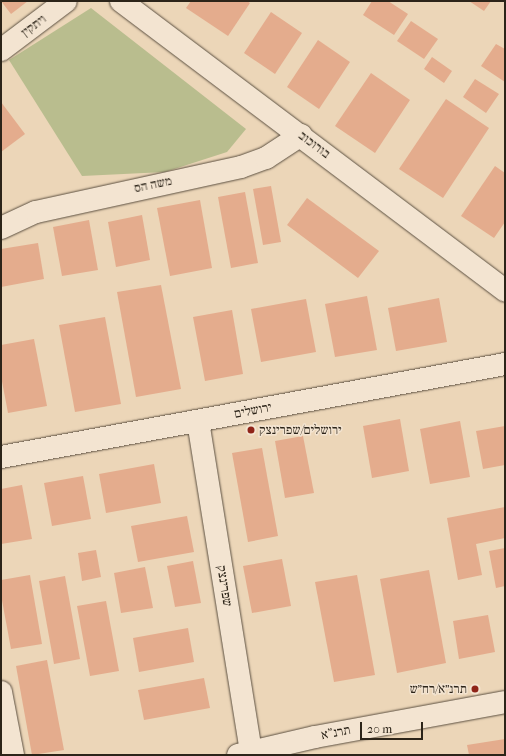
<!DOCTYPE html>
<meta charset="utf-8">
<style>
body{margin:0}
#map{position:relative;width:506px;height:756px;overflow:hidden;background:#ecd6b8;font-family:"IM FELL French Canon","Frank Ruhl Libre",serif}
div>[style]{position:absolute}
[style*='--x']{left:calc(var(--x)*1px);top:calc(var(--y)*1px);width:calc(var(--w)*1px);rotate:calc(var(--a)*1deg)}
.green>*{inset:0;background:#b9bd8e}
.building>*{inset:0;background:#e4ac8d}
.roads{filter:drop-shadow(0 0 1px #5c5041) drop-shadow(0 0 1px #5c5041)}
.minor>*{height:22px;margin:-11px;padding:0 11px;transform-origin:11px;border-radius:11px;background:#f3e4d1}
.dots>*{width:11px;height:11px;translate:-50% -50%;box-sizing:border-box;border:2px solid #f3e4d1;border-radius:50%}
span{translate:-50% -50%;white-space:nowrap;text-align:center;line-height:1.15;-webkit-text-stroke:3px #f3e4d1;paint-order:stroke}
.street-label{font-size:13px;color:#2c2419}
.poi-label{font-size:13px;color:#2c2419}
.left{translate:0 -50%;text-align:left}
.right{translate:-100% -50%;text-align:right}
.frame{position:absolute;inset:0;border:2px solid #2c2419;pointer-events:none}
.scale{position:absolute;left:360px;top:722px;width:63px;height:18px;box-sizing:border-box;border:2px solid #2c2419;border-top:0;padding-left:5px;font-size:12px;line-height:14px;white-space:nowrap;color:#2c2419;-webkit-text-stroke:3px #f3e4d1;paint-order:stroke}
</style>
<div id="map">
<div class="green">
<div style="clip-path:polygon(91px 8px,246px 129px,227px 152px,165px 172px,82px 176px,9px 60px)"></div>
</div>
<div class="building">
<div style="clip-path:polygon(1px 1px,28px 1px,11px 14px)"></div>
<div style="clip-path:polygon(191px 1px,247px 1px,250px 3px,228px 36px,186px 8px)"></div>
<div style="clip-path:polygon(372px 1px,388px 1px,408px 14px,394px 35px,363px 15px)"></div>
<div style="clip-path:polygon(469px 1px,491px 1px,484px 11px)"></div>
<div style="clip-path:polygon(271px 12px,302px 33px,275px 74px,244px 53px)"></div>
<div style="clip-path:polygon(411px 21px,438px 39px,424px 59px,397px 41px)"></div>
<div style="clip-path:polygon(318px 40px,350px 62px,319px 109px,287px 87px)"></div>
<div style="clip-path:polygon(496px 44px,505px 49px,505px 82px,481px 66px)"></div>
<div style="clip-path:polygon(432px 57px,452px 71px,444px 83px,424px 69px)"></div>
<div style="clip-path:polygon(371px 73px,410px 100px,375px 153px,335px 126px)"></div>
<div style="clip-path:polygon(475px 79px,499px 94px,486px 113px,463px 97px)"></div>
<div style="clip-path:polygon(446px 99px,489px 128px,443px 198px,399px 169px)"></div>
<div style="clip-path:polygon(1px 102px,25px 134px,1px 152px)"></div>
<div style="clip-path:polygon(495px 166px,505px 173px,505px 222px,494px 238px,461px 216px)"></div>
<div style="clip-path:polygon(271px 186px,281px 242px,263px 245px,253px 189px)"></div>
<div style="clip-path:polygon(245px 192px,258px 263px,231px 268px,218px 197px)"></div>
<div style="clip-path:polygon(307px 198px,379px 251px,358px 278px,287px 225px)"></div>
<div style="clip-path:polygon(200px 200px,212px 268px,170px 276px,157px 208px)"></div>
<div style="clip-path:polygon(142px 215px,150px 260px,116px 267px,108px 222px)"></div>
<div style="clip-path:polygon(89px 220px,98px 270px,62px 276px,53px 227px)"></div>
<div style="clip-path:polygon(38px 243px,44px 279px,1px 287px,1px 249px)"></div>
<div style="clip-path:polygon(161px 285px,181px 389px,136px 397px,117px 292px)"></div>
<div style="clip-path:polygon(367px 296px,377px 350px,335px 357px,325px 304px)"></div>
<div style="clip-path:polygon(439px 298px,447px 342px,396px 351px,388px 308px)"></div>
<div style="clip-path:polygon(306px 299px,316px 352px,261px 362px,251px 309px)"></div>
<div style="clip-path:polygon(232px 310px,243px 374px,205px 381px,193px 317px)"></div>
<div style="clip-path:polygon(105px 317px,121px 404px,75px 412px,59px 325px)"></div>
<div style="clip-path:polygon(34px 339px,47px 406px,8px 413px,1px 376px,1px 345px)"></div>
<div style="clip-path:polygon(400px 419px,409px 471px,372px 478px,363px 426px)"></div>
<div style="clip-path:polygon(460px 421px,470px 477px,430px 484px,420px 429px)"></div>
<div style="clip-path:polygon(505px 426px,505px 465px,483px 469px,476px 431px)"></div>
<div style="clip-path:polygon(303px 436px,314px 493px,285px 498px,275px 441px)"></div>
<div style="clip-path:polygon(262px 448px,278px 536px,248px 542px,232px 453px)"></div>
<div style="clip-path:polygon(154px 464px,161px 503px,106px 513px,99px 474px)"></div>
<div style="clip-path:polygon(83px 476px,91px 519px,52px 526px,44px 483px)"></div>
<div style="clip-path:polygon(22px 485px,32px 539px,1px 544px,1px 489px)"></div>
<div style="clip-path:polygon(505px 507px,505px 538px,476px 544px,482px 575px,458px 580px,447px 518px)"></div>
<div style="clip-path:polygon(187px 516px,194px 552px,138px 562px,131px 526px)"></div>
<div style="clip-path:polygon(505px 548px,505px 586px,496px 588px,489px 551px)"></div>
<div style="clip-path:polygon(96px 550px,101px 577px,82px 581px,78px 553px)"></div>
<div style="clip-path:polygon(282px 559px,291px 606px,252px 613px,243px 566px)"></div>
<div style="clip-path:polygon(193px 561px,201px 603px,175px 607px,167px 566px)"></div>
<div style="clip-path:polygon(145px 567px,153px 608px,121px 613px,114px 573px)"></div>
<div style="clip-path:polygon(429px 570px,446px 663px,397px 673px,380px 579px)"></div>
<div style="clip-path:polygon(30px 575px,42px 644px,11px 649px,1px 595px,1px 580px)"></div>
<div style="clip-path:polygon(357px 575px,375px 675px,334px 682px,315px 582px)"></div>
<div style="clip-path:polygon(65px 576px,80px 659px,54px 664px,39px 581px)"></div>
<div style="clip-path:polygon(106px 601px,119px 671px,90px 676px,77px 606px)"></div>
<div style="clip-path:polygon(488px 615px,495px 652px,459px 659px,453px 621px)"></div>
<div style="clip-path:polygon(188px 628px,194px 662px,139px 672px,133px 638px)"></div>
<div style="clip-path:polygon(47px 660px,64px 750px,32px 755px,16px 666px)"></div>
<div style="clip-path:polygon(204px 678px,210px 708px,144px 720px,138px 690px)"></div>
<div style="clip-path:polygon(505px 739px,505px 755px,469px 755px,467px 745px)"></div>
</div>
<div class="roads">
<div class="minor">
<div style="--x:121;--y:1;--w:481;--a:37"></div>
<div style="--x:1;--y:50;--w:81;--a:-37"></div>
<div style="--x:1;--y:228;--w:38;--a:-25"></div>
<div style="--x:36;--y:212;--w:210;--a:-12.4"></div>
<div style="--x:241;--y:167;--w:27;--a:-20"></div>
<div style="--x:266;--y:158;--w:42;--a:-33.3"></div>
<div style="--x:198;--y:421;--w:335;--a:80.9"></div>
<div style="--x:1;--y:457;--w:513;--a:-10.45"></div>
<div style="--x:1;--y:692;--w:64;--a:79.2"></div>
<div style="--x:238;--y:755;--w:79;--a:-13.2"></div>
<div style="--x:315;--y:737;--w:193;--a:-10.4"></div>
</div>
</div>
<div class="dots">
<div style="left:251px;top:430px;background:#8f2418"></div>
<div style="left:475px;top:689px;background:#8f2418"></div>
</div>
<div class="street-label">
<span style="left:34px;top:26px;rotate:-37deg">ויתקין</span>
<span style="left:314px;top:145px;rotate:37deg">בורוכוב</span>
<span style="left:153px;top:185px;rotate:-12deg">משה הס</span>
<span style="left:253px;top:411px;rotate:-11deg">ירושלים</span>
<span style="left:224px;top:586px;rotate:81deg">שפרינצק</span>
<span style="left:336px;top:733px;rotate:-11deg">תרנ"א</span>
</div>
<div class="poi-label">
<span class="left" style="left:259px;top:430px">ירושלים/שפרינצק</span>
<span class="right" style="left:467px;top:689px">תרנ״א/רח״ש</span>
</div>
<div class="frame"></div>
<div class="scale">20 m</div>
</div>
